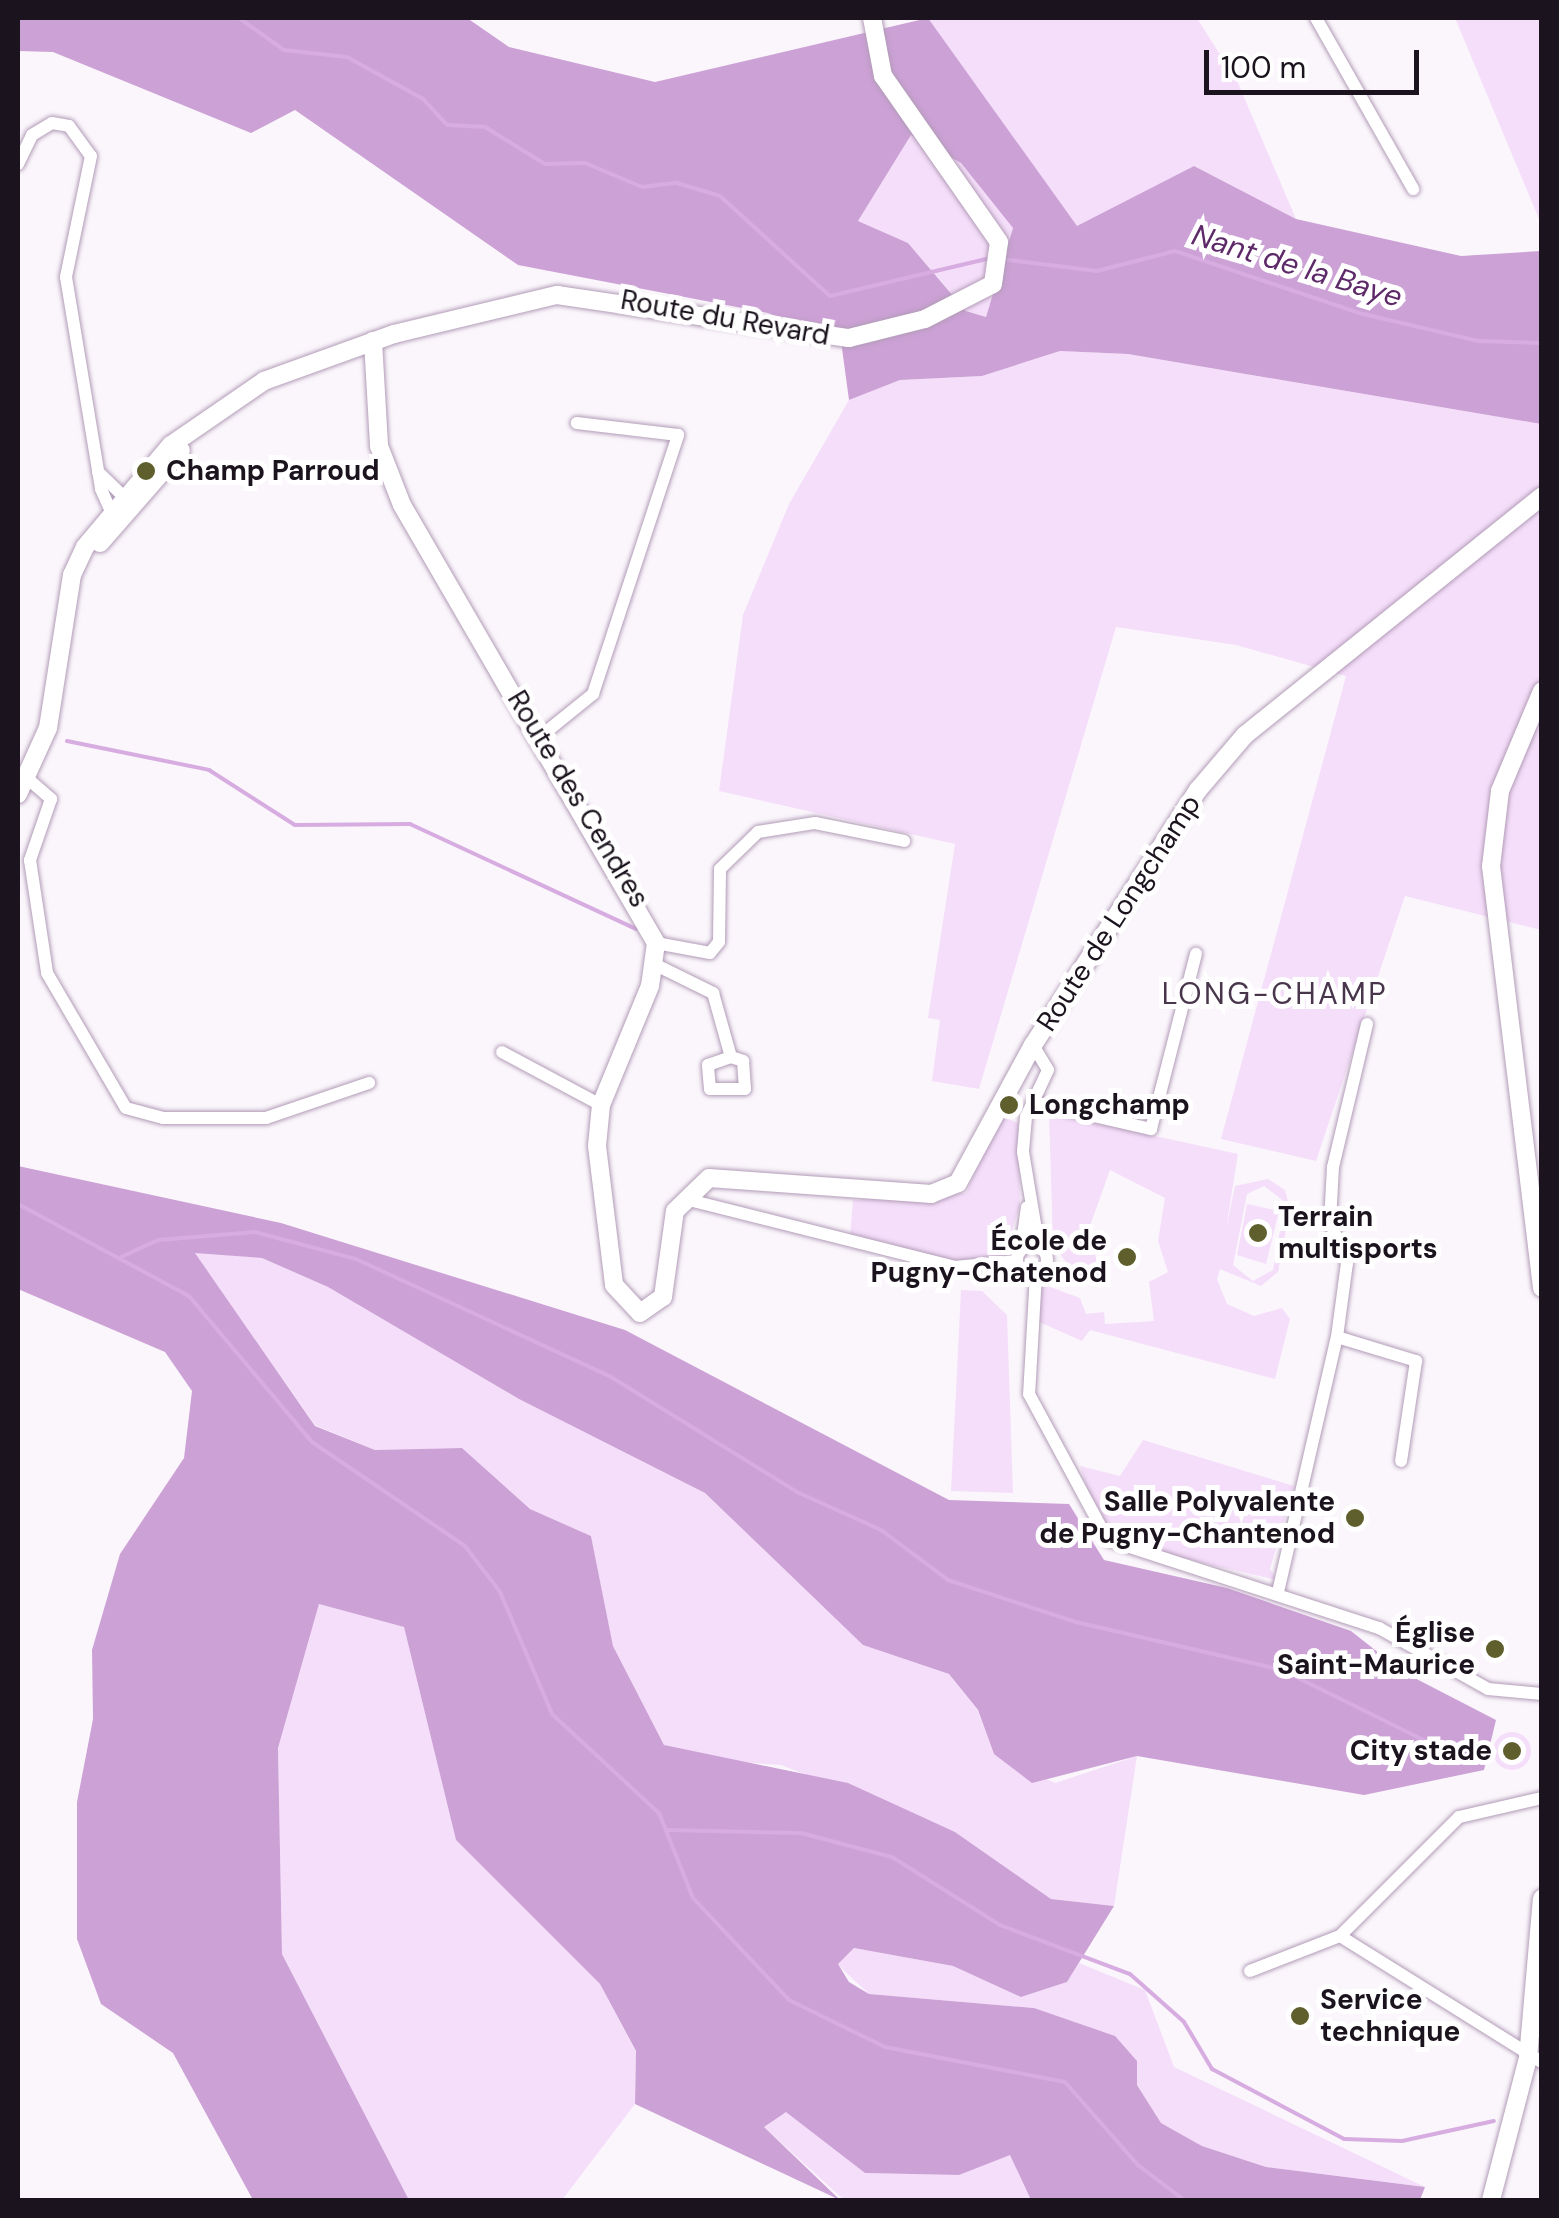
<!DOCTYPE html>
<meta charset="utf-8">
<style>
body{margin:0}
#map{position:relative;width:1559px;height:2218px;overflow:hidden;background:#fbf6fc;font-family:"DM Sans",sans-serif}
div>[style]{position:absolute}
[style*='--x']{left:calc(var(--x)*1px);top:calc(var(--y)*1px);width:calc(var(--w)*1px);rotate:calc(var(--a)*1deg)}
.green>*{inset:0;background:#f5defa}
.round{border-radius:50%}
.forest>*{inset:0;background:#cca1d6}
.stream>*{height:4px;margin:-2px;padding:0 2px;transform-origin:2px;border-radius:2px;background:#d7ace1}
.roads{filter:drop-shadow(0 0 2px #b29cb7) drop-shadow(0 0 2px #b29cb7)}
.street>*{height:12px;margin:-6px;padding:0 6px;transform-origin:6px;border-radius:6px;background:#fff}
.street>.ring{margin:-6px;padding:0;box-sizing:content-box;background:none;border:12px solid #fff;border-radius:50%}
.secondary>*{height:18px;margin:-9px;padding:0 9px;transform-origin:9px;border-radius:9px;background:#fff}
.dots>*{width:28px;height:28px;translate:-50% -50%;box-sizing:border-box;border:5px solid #fff;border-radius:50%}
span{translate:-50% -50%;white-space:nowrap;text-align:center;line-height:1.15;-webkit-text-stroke:10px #fff;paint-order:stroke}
.street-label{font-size:28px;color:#1b131d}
.poi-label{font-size:28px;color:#1b131d;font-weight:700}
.left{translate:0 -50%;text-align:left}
.right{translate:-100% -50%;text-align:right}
.water-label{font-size:30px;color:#5d2969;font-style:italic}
.neighbourhood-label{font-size:30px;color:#49364d;letter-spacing:2.5px}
.frame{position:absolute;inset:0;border:20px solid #1b131d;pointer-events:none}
.scale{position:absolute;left:1204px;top:50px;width:215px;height:45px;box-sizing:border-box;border:5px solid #1b131d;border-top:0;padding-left:12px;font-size:30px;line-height:35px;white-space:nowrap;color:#1b131d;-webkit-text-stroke:8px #fff;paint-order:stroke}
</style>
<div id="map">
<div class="green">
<div style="clip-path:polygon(928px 18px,1197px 18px,1238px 83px,1296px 219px,1194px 166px,1077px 227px)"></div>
<div style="clip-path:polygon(1455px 18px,1541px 18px,1541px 228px,1541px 224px)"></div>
<div style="clip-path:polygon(911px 135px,961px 163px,1013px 228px,986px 317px,967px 311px,908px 243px,858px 221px)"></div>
<div style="clip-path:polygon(1060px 351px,1128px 354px,1541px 424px,1541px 930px,1405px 896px,1316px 1161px,1221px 1139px,1346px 676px,1236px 645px,1116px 627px,979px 1089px,932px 1081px,940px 1020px,928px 1018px,955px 844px,719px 791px,743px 615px,789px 504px,849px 400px,900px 380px,982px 376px)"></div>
<div style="clip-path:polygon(evenodd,1049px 1113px,1238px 1154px,1226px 1229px,1235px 1186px,1268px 1179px,1285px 1190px,1290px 1209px,1278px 1272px,1261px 1286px,1220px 1269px,1217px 1279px,1227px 1304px,1254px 1316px,1282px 1308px,1290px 1319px,1275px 1379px,1090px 1330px,1082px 1341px,1037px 1321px,1033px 1294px,1042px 1284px,1080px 1298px,1086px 1314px,1104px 1312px,1105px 1324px,1154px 1321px,1149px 1282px,1168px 1272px,1158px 1241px,1165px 1198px,1110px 1170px,1091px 1223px,1099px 1280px,1077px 1276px,1053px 1245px,1049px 1113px,1264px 1186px,1285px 1202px,1273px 1270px,1253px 1281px,1233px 1265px,1247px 1194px,1264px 1186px)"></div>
<div style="clip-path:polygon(1001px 1116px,1018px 1123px,1020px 1206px,1003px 1257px,957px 1263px,850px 1237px,853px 1200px,966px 1193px)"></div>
<div style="clip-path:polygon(1247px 1204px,1279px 1211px,1266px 1264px,1237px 1255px)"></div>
<div style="clip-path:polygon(194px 1252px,262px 1258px,328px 1287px,519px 1399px,705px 1493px,863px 1645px,949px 1674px,978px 1711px,994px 1754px,1055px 1783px,1137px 1756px,1114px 1906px,1051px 1899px,955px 1832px,781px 1765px,709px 1760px,664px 1745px,613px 1646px,591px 1536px,530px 1509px,462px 1448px,375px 1450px,315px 1425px)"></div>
<div style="clip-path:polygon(961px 1290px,982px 1291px,1007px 1315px,1013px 1493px,951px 1491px)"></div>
<div style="clip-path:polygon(1143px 1440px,1294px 1486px,1270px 1569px,1277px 1580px,1132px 1547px,1095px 1513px,1080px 1466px,1120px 1476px)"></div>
<div style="clip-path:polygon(319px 1604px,404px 1627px,456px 1840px,600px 1984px,636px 2052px,635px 2104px,562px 2200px,409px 2200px,282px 1954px,278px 1748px)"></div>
<div class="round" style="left:1493px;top:1732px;width:38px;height:38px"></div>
<div style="clip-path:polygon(854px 1948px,953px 1966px,1021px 1997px,1067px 1982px,1079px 1963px,1145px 1990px,1174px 2067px,1425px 2187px,1266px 2167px,1202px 2146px,1161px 2123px,1137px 2085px,1137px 2061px,1034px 2008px,869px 1994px,837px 1964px)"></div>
<div style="clip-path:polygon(786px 2111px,865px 2173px,959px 2175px,1010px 2154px,1031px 2200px,844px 2200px,764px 2127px)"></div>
</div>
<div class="forest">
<div style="clip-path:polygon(evenodd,18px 18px,467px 18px,509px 47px,655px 82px,928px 18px,1077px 226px,1194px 166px,1296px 219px,1461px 256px,1541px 251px,1541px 424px,1128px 354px,1060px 351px,982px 376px,900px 380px,849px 400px,841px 341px,768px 313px,518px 265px,295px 110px,251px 133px,53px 52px,18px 51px,18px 18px,911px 135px,961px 163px,1013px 228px,986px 317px,966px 311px,908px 243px,858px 221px,911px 135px)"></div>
<div style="clip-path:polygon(18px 1166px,281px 1223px,625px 1330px,949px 1500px,1069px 1504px,1104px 1560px,1227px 1588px,1351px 1631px,1403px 1672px,1496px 1720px,1484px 1770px,1364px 1795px,1137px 1756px,1032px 1783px,994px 1754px,978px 1710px,949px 1674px,863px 1645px,705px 1493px,519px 1399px,328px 1287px,262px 1258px,195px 1253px,315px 1426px,375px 1450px,462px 1448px,530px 1509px,591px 1536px,613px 1646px,664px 1745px,848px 1783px,955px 1832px,1051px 1899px,1114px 1906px,1067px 1982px,1021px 1997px,953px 1966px,854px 1948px,838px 1964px,849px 1982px,869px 1994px,1034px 2008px,1115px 2036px,1137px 2061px,1137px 2085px,1161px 2123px,1202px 2146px,1266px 2167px,1425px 2187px,1420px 2200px,1031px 2200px,1010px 2155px,959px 2175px,865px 2173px,786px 2112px,764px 2127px,840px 2200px,635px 2104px,636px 2051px,600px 1984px,456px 1840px,404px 1627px,319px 1604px,278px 1748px,282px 1954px,409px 2200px,253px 2200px,173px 2053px,101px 2004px,77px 1939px,77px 1802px,93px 1719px,92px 1650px,120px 1554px,184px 1458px,192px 1391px,165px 1352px,18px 1289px)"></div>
</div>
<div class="stream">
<div style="--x:239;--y:18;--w:55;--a:35.4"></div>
<div style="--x:284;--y:50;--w:63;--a:6.3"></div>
<div style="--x:347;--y:57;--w:87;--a:28.9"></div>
<div style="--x:423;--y:99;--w:35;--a:47"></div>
<div style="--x:447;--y:125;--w:38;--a:3"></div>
<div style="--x:485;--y:127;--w:70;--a:31.7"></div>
<div style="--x:545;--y:164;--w:40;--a:-1.4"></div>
<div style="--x:585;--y:163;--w:62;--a:22.8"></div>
<div style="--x:642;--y:187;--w:35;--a:-7"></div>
<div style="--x:677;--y:183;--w:45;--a:16.8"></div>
<div style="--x:720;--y:196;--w:149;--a:42.3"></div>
<div style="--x:830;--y:296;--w:165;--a:-13.3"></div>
<div style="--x:1001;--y:259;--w:97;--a:7.1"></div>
<div style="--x:1097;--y:271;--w:81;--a:-14.4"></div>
<div style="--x:1175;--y:251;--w:194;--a:18.6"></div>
<div style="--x:1359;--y:313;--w:122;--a:13.2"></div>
<div style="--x:1478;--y:341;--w:64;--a:1.8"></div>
<div style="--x:67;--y:741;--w:145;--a:11.5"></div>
<div style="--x:209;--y:770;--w:102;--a:32.6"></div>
<div style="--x:295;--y:825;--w:115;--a:-0.5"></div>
<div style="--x:410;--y:824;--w:249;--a:24.9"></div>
<div style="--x:18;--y:1204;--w:194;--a:28.3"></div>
<div style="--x:189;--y:1296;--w:191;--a:49.9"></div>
<div style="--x:312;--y:1442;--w:185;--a:34.2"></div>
<div style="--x:465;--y:1546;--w:58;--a:52.7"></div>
<div style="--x:500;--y:1592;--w:133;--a:66.9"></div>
<div style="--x:552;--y:1714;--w:146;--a:42.8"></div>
<div style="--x:659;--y:1813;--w:92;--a:68.2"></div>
<div style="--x:693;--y:1898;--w:140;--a:46.7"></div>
<div style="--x:789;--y:2000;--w:107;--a:26.1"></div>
<div style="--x:885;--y:2047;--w:183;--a:11"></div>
<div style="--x:1065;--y:2082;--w:111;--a:48.7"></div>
<div style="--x:1138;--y:2165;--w:58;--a:37.3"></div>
<div style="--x:119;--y:1258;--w:43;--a:-24.8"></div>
<div style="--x:158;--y:1240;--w:97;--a:-4.7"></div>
<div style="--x:255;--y:1232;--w:105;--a:15"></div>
<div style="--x:356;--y:1259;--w:281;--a:24.8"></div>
<div style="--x:611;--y:1377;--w:219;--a:31.7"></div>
<div style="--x:797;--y:1492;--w:92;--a:24.3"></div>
<div style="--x:881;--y:1530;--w:84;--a:36.7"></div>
<div style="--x:948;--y:1580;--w:135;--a:18.2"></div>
<div style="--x:1076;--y:1622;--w:212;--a:13.1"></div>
<div style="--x:1282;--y:1670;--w:176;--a:26.3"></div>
<div style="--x:668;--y:1830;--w:133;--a:1.3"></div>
<div style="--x:801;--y:1833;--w:94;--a:14.8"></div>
<div style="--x:892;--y:1857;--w:128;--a:32.2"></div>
<div style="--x:1000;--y:1925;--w:139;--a:20.7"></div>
<div style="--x:1130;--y:1974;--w:72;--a:41.6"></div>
<div style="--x:1184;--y:2022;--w:55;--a:59.2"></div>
<div style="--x:1212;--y:2069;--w:149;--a:27.9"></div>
<div style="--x:1344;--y:2139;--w:58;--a:2"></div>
<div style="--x:1402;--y:2141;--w:94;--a:-12.3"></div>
</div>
<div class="roads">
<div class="street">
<div style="--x:1316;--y:18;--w:197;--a:60.4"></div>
<div style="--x:18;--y:164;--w:32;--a:-64"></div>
<div style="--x:32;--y:135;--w:23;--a:-31"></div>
<div style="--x:52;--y:123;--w:17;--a:10"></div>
<div style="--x:69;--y:126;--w:37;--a:54"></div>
<div style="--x:91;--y:156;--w:124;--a:101.7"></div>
<div style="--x:66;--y:277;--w:215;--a:80.6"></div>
<div style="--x:101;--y:489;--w:24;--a:66"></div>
<div style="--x:111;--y:511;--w:14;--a:12"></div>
<div style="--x:125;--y:514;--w:18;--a:-96"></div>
<div style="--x:123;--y:496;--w:35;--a:-136"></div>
<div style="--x:541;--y:736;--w:67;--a:-38.9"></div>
<div style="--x:593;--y:694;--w:273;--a:-71.8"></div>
<div style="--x:678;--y:435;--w:102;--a:-173.2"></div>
<div style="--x:27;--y:778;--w:32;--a:41"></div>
<div style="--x:51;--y:799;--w:65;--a:109"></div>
<div style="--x:30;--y:860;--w:114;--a:81.4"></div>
<div style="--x:47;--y:973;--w:156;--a:59.7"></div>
<div style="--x:126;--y:1108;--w:38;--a:15"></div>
<div style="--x:163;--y:1118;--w:103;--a:0"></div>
<div style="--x:266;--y:1118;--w:109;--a:-18.8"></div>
<div style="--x:656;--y:943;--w:55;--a:10.5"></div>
<div style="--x:710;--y:953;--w:14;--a:-51"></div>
<div style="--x:719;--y:942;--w:73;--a:-89.2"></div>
<div style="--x:720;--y:869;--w:53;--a:-44.2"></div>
<div style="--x:758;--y:832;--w:58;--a:-9"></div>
<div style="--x:815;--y:823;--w:91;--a:11.4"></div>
<div style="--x:656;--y:965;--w:64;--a:26.2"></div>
<div style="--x:713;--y:993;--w:66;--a:74.3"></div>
<div style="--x:731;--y:1057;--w:13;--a:18"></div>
<div style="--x:743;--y:1061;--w:28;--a:86"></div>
<div style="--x:745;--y:1089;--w:35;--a:180"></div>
<div style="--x:710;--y:1089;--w:24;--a:-95"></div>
<div style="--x:708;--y:1065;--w:24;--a:-19"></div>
<div style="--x:1033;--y:1045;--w:29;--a:59"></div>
<div style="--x:1048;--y:1070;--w:52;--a:115.1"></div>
<div style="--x:1026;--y:1117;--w:35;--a:95"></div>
<div style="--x:1023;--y:1152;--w:97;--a:80.5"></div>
<div style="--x:502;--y:1052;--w:112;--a:28.2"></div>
<div style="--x:1033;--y:1102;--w:121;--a:12.9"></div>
<div style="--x:1151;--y:1129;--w:181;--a:-75.6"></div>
<div style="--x:685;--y:1199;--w:278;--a:14.1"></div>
<div style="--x:955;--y:1267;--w:62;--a:-5.5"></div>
<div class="ring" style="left:1017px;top:1245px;width:18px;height:18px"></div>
<div style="--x:1021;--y:1250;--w:43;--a:-82.1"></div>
<div style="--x:1036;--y:1274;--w:120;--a:93.3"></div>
<div style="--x:1029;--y:1394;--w:166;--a:61.6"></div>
<div style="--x:1108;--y:1540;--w:285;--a:18"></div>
<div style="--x:1379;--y:1628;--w:125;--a:29.2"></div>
<div style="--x:1488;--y:1689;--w:54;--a:5.3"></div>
<div style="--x:1337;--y:1337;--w:83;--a:16.9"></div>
<div style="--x:1416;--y:1361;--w:101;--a:98.5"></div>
<div style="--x:1278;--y:1592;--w:262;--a:-77"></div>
<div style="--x:1337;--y:1337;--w:75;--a:-82.3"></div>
<div style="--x:1347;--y:1263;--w:44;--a:-112.5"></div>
<div style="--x:1330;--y:1222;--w:55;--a:-86.9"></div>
<div style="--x:1333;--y:1167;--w:147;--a:-76.6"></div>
<div style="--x:1542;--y:1798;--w:85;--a:167.1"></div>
<div style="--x:1459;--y:1817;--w:168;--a:135"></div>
<div style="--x:1340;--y:1936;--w:238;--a:32"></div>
<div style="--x:1250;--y:1971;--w:97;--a:-21.3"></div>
</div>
<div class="secondary">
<div style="--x:373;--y:341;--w:105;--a:86.7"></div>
<div style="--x:379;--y:446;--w:63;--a:68.7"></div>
<div style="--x:402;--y:505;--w:506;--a:59.89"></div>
<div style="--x:656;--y:943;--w:43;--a:97.9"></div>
<div style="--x:650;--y:986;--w:129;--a:112.4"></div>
<div style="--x:601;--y:1105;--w:41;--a:95.6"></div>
<div style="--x:597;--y:1146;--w:140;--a:83"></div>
<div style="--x:614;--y:1285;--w:38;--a:47"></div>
<div style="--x:640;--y:1313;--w:28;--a:-35"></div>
<div style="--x:663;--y:1297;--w:87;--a:-82.1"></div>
<div style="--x:675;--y:1211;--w:47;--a:-44.1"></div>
<div style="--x:709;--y:1178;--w:223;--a:4.1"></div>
<div style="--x:931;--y:1194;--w:29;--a:-22"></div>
<div style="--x:958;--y:1183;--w:157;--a:-61.5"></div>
<div style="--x:1033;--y:1045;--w:304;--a:-57.1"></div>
<div style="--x:1198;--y:790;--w:72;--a:-49.5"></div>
<div style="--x:1245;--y:735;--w:381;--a:-38.8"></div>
<div style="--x:100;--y:543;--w:123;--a:-48.9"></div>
<div style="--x:1542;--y:691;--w:108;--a:112.8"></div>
<div style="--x:1500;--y:791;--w:76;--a:96.8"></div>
<div style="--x:1491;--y:866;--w:425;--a:83.1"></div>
<div style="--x:18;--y:794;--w:72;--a:-65.6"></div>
<div style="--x:48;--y:728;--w:155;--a:-81.1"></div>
<div style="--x:72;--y:575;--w:31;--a:-65"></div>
<div style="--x:85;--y:547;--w:133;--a:-49.9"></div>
<div style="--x:171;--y:445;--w:113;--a:-34.5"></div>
<div style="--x:264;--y:381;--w:138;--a:-19.9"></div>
<div style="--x:394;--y:334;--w:168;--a:-13.5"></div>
<div style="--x:557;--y:295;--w:295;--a:8.4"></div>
<div style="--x:849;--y:338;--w:78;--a:-14"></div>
<div style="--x:925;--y:319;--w:76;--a:-27.2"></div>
<div style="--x:993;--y:284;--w:42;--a:-81.9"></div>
<div style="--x:999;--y:242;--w:203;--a:-124.9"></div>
<div style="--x:883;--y:76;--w:59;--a:-100.7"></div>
<div style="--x:1491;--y:2200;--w:147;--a:-75.4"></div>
<div style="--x:1528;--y:2058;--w:160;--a:-85"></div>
</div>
</div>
<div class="dots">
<div style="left:146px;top:471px;background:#5e5f2c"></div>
<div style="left:1009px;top:1105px;background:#5e5f2c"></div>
<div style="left:1258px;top:1233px;background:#5e5f2c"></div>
<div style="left:1127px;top:1257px;background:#5e5f2c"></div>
<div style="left:1355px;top:1518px;background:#5e5f2c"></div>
<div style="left:1495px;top:1649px;background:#5e5f2c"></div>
<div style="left:1512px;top:1751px;background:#5e5f2c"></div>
<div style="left:1300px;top:2016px;background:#5e5f2c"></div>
</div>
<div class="street-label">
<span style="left:725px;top:318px;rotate:10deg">Route du Revard</span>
<span style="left:578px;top:799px;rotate:59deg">Route des Cendres</span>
<span style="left:1119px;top:913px;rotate:-57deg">Route de Longchamp</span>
</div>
<div class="poi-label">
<span class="left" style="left:166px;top:471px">Champ Parroud</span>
<span class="left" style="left:1029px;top:1105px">Longchamp</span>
<span class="left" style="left:1278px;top:1233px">Terrain<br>multisports</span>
<span class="right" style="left:1107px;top:1257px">École de<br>Pugny-Chatenod</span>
<span class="right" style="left:1335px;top:1518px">Salle Polyvalente<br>de Pugny-Chantenod</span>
<span class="right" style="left:1475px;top:1649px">Église<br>Saint-Maurice</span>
<span class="right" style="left:1492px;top:1751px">City stade</span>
<span class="left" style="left:1320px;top:2016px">Service<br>technique</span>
</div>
<div class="water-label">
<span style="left:1297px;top:266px;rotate:17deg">Nant de la Baye</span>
</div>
<div class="neighbourhood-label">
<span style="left:1275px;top:994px">LONG-CHAMP</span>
</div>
<div class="frame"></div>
<div class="scale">100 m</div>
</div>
